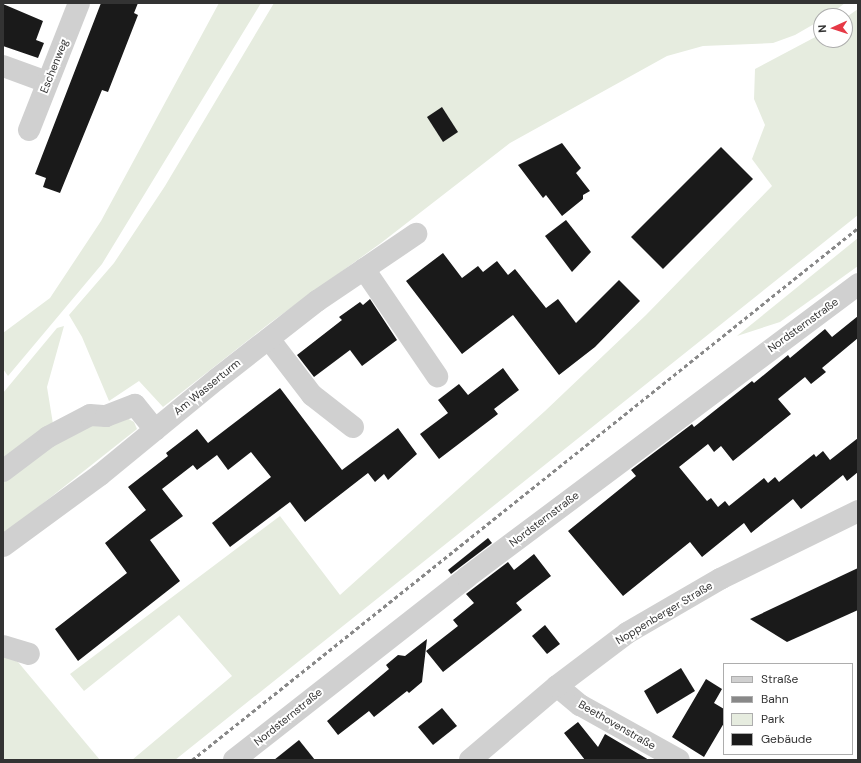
<!DOCTYPE html>
<meta charset="utf-8">
<style>
body{margin:0}
#map{position:relative;width:861px;height:763px;overflow:hidden;background:#fff;font-family:"DM Sans",sans-serif}
div>[style]{position:absolute}
[style*='--x']{left:calc(var(--x)*1px);top:calc(var(--y)*1px);width:calc(var(--w)*1px);rotate:calc(var(--a)*1deg)}
.green>*{inset:0;background:#e6ecdf}
.building>*{inset:0;background:#1a1a1a}
.minor>*{height:22px;margin:-11px;padding:0 11px;transform-origin:11px;border-radius:11px;background:#d0d0d0}
.rail>*{height:3px;margin-top:-1.5px;transform-origin:0;background:repeating-linear-gradient(90deg,#888 0 4px,transparent 0 7px)}
span{translate:-50% -50%;white-space:nowrap;text-align:center;line-height:1.15;-webkit-text-stroke:4px #fff;paint-order:stroke}
.street-label{font-size:11px;color:#333}
.frame{position:absolute;inset:0;border:4px solid #333;pointer-events:none}
.legend{position:absolute;left:723px;top:663px;width:130px;height:92px;box-sizing:border-box;background:#fff;border:1px solid #adadad;margin:0;padding:5px 7px;list-style:none;font-size:12px;color:#333}
.legend li{display:flex;align-items:center;gap:8px;height:20px}
.legend b{width:20px;border:1px solid #adadad}
.north{position:absolute;left:813px;top:8px;width:40px;height:40px;box-sizing:border-box;background:#fff;border:1px solid #adadad;border-radius:50%;rotate:267deg;font-size:11px;font-weight:700;line-height:16px;text-align:center;color:#333}
.north::after{content:'';display:block;margin:auto;width:14px;height:18px;background:#e63946;clip-path:polygon(50% 0,100% 100%,50% 72%,0 100%)}
</style>
<div id="map">
<div class="green">
<div style="clip-path:polygon(219px 3px,261px 3px,102px 264px,8px 376px,3px 369px,3px 333px,50px 298px,101px 221px)"></div>
<div style="clip-path:polygon(274px 3px,845px 3px,828px 16px,821px 16px,821px 20px,795px 35px,773px 43px,703px 46px,667px 56px,510px 143px,381px 243px,270px 323px,163px 407px,139px 381px,109px 401px,82px 337px,69px 315px,114px 263px,165px 186px)"></div>
<div style="clip-path:polygon(858px 9px,858px 215px,175px 760px,132px 760px,232px 676px,179px 615px,84px 691px,70px 674px,280px 516px,340px 595px,545px 411px,646px 315px,772px 186px,752px 159px,765px 125px,754px 99px,755px 69px,821px 34px,821px 40px,845px 40px,845px 18px)"></div>
<div style="clip-path:polygon(858px 238px,858px 266px,780px 322px,737px 336px)"></div>
<div style="clip-path:polygon(64px 326px,47px 387px,53px 424px,3px 464px,3px 393px,57px 328px)"></div>
<div style="clip-path:polygon(125px 417px,134px 422px,137px 429px,3px 535px,3px 479px,77px 427px)"></div>
<div style="clip-path:polygon(3px 655px,18px 662px,100px 760px,3px 760px)"></div>
</div>
<div class="building">
<div style="clip-path:polygon(101px 3px,138px 3px,134px 13px,138px 15px,108px 92px,102px 90px,60px 193px,43px 187px,46px 178px,35px 174px)"></div>
<div style="clip-path:polygon(3px 4px,43px 21px,36px 40px,44px 43px,38px 58px,3px 46px)"></div>
<div style="clip-path:polygon(442px 107px,458px 132px,443px 142px,427px 117px)"></div>
<div style="clip-path:polygon(562px 143px,581px 168px,576px 173px,590px 191px,583px 195px,583px 199px,562px 216px,546px 195px,543px 198px,518px 165px)"></div>
<div style="clip-path:polygon(721px 147px,753px 179px,663px 269px,631px 237px)"></div>
<div style="clip-path:polygon(566px 220px,591px 252px,572px 272px,545px 236px)"></div>
<div style="clip-path:polygon(443px 253px,462px 278px,478px 266px,483px 272px,497px 261px,508px 275px,515px 269px,546px 308px,558px 299px,576px 323px,619px 280px,640px 301px,595px 347px,559px 375px,513px 315px,462px 354px,406px 281px)"></div>
<div style="clip-path:polygon(370px 299px,397px 340px,362px 366px,350px 350px,314px 377px,297px 355px,342px 320px,339px 317px,360px 302px,363px 305px)"></div>
<div style="clip-path:polygon(858px 316px,858px 338px,822px 368px,826px 372px,811px 384px,805px 377px,778px 399px,791px 414px,733px 461px,721px 446px,714px 452px,708px 444px,679px 467px,707px 501px,711px 498px,718px 507px,725px 501px,729px 506px,764px 478px,768px 483px,775px 477px,779px 482px,814px 454px,816px 457px,823px 451px,830px 460px,858px 438px,858px 472px,847px 481px,843px 475px,801px 509px,793px 499px,751px 533px,744px 523px,702px 557px,690px 542px,623px 596px,568px 531px,636px 476px,631px 470px,692px 424px,694px 427px,752px 381px,754px 383px,788px 355px,790px 358px,825px 329px,832px 337px)"></div>
<div style="clip-path:polygon(503px 368px,519px 390px,494px 409px,498px 414px,439px 459px,420px 434px,448px 413px,438px 400px,459px 384px,468px 395px)"></div>
<div style="clip-path:polygon(280px 388px,342px 470px,398px 428px,417px 454px,388px 480px,384px 474px,375px 482px,368px 473px,305px 522px,290px 502px,230px 547px,212px 523px,271px 477px,251px 452px,228px 470px,217px 455px,197px 470px,193px 465px,162px 489px,183px 516px,150px 540px,180px 581px,78px 661px,55px 629px,127px 573px,105px 543px,146px 510px,128px 487px,168px 456px,166px 453px,197px 429px,208px 443px)"></div>
<div style="clip-path:polygon(488px 538px,492px 543px,451px 574px,448px 570px)"></div>
<div style="clip-path:polygon(534px 554px,551px 576px,516px 603px,522px 610px,443px 672px,426px 651px,458px 626px,453px 620px,474px 603px,466px 594px,508px 562px,514px 570px)"></div>
<div style="clip-path:polygon(858px 568px,858px 610px,787px 642px,750px 619px)"></div>
<div style="clip-path:polygon(545px 625px,560px 644px,547px 654px,532px 636px)"></div>
<div style="clip-path:polygon(427px 639px,422px 682px,409px 693px,407px 691px,374px 717px,369px 711px,338px 735px,327px 721px,389px 669px,386px 665px,398px 655px,405px 656px)"></div>
<div style="clip-path:polygon(681px 668px,695px 691px,657px 714px,644px 691px)"></div>
<div style="clip-path:polygon(706px 679px,722px 689px,714px 703px,724px 709px,724px 723px,704px 757px,672px 737px)"></div>
<div style="clip-path:polygon(442px 708px,457px 726px,433px 745px,418px 727px)"></div>
<div style="clip-path:polygon(578px 722px,598px 747px,605px 734px,649px 760px,585px 760px,564px 733px)"></div>
<div style="clip-path:polygon(299px 740px,315px 760px,274px 760px)"></div>
</div>
<div class="minor">
<div style="--x:3;--y:66;--w:47;--a:20"></div>
<div style="--x:29;--y:130;--w:136;--a:-68.5"></div>
<div style="--x:364;--y:269;--w:130;--a:55.7"></div>
<div style="--x:269;--y:339;--w:71;--a:52.5"></div>
<div style="--x:312;--y:395;--w:52;--a:38"></div>
<div style="--x:3;--y:471;--w:56;--a:-37.1"></div>
<div style="--x:48;--y:437;--w:47;--a:-27.6"></div>
<div style="--x:90;--y:415;--w:16;--a:4"></div>
<div style="--x:106;--y:416;--w:31;--a:-21"></div>
<div style="--x:135;--y:405;--w:32;--a:51"></div>
<div style="--x:3;--y:546;--w:120;--a:-36.2"></div>
<div style="--x:100;--y:475;--w:151;--a:-39.4"></div>
<div style="--x:217;--y:379;--w:127;--a:-38"></div>
<div style="--x:317;--y:301;--w:120;--a:-34.1"></div>
<div style="--x:3;--y:646;--w:27;--a:17"></div>
<div style="--x:557;--y:686;--w:30;--a:40"></div>
<div style="--x:580;--y:705;--w:113;--a:29.1"></div>
<div style="--x:234;--y:760;--w:296;--a:-38.1"></div>
<div style="--x:467;--y:577;--w:489;--a:-36.8"></div>
<div style="--x:470;--y:760;--w:114;--a:-40.4"></div>
<div style="--x:557;--y:686;--w:88;--a:-37.1"></div>
<div style="--x:627;--y:633;--w:108;--a:-30.1"></div>
<div style="--x:720;--y:579;--w:154;--a:-26.2"></div>
</div>
<div class="rail">
<div style="--x:192;--y:760;--w:852;--a:-38.62"></div>
</div>
<div class="street-label">
<span style="left:54px;top:66px;rotate:-68deg">Eschenweg</span>
<span style="left:803px;top:325px;rotate:-36deg">Nordsternstraße</span>
<span style="left:207px;top:387px;rotate:-39deg">Am Wasserturm</span>
<span style="left:544px;top:519px;rotate:-37deg">Nordsternstraße</span>
<span style="left:664px;top:613px;rotate:-31deg">Noppenberger Straße</span>
<span style="left:288px;top:717px;rotate:-39deg">Nordsternstraße</span>
<span style="left:617px;top:725px;rotate:30deg">Beethovenstraße</span>
</div>
<div class="frame"></div>
<ul class="legend">
<li><b style="height:5px;background:#d0d0d0"></b>Straße</li>
<li><b style="height:5px;background:#888"></b>Bahn</li>
<li><b style="height:11px;background:#e6ecdf"></b>Park</li>
<li><b style="height:11px;background:#1a1a1a"></b>Gebäude</li>
</ul>
<div class="north">N</div>
</div>
